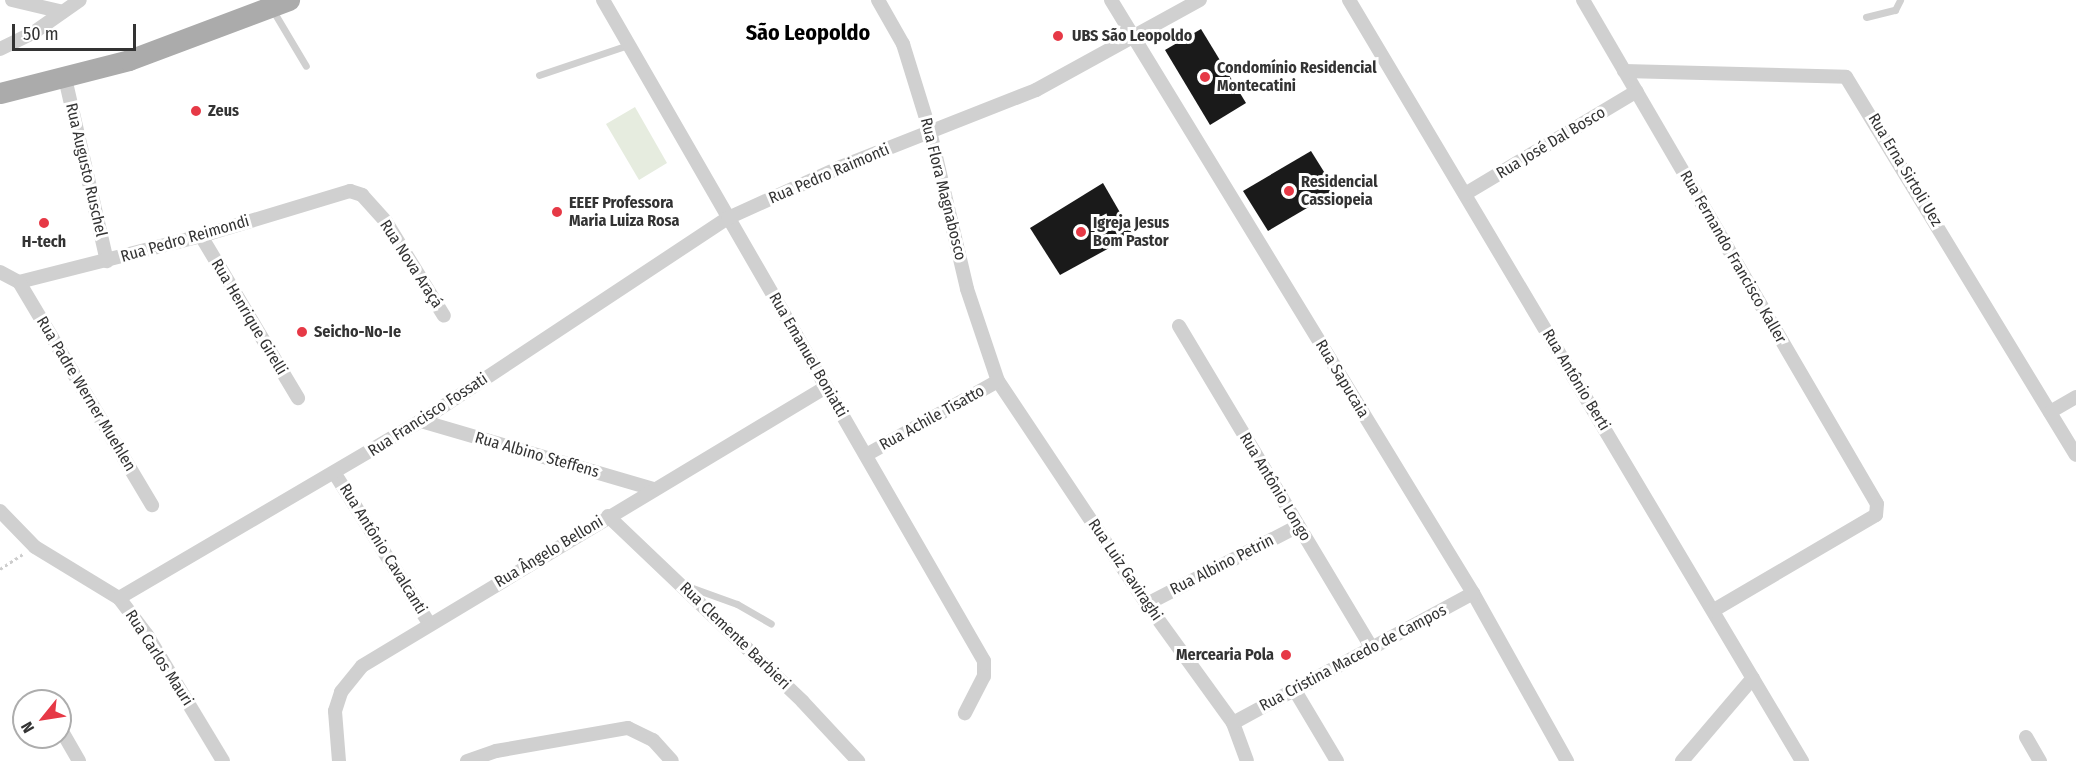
<!DOCTYPE html>
<meta charset="utf-8">
<style>
body{margin:0}
#map{position:relative;width:2076px;height:761px;overflow:hidden;background:#fff;font-family:"Fira Sans Condensed",sans-serif}
div>[style]{position:absolute}
[style*='--x']{left:calc(var(--x)*1px);top:calc(var(--y)*1px);width:calc(var(--w)*1px);rotate:calc(var(--a)*1deg)}
.green>*{inset:0;background:#e6ecdf}
.building>*{inset:0;background:#1a1a1a}
.path>*{height:3px;margin-top:-1.5px;transform-origin:0;background:repeating-linear-gradient(90deg,#cdcdcd 0 3px,transparent 0 6px)}
.lane>*{height:7px;margin:-3.5px;padding:0 3.5px;transform-origin:3.5px;border-radius:3.5px;background:#d0d0d0}
.street>*{height:14px;margin:-7px;padding:0 7px;transform-origin:7px;border-radius:7px;background:#d0d0d0}
.primary>*{height:21px;margin:-10.5px;padding:0 10.5px;transform-origin:10.5px;border-radius:10.5px;background:#ababab}
.dots>*{width:16px;height:16px;translate:-50% -50%;box-sizing:border-box;border:3px solid #fff;border-radius:50%}
span{translate:-50% -50%;white-space:nowrap;text-align:center;line-height:1.15;-webkit-text-stroke:6px #fff;paint-order:stroke}
.poi-label{font-size:16px;color:#333;font-weight:700}
.left{translate:0 -50%;text-align:left}
.right{translate:-100% -50%;text-align:right}
.street-label{font-size:16px;color:#333}
.district-label{font-size:22px;color:#000;font-weight:700}
.north{position:absolute;left:12px;top:689px;width:60px;height:60px;box-sizing:border-box;background:#fff;border:2px solid #adadad;border-radius:50%;rotate:240deg;font-size:16px;font-weight:700;line-height:24px;text-align:center;color:#333}
.north::after{content:'';display:block;margin:auto;width:21px;height:27px;background:#e63946;clip-path:polygon(50% 0,100% 100%,50% 72%,0 100%)}
.scale{position:absolute;left:12px;top:24px;width:124px;height:27px;box-sizing:border-box;border:3px solid #333;border-top:0;padding-left:8px;font-size:18px;line-height:21px;white-space:nowrap;color:#333;-webkit-text-stroke:4px #fff;paint-order:stroke}
</style>
<div id="map">
<div class="green">
<div style="clip-path:polygon(635px 107px,667px 163px,639px 180px,606px 124px)"></div>
</div>
<div class="building">
<div style="clip-path:polygon(1201px 29px,1246px 103px,1210px 125px,1165px 50px)"></div>
<div style="clip-path:polygon(1311px 151px,1336px 191px,1268px 231px,1243px 191px)"></div>
<div style="clip-path:polygon(1103px 183px,1133px 235px,1060px 275px,1030px 228px)"></div>
</div>
<div class="path">
<div style="--x:0;--y:569;--w:27;--a:-33"></div>
</div>
<div class="lane">
<div style="--x:272;--y:9;--w:66;--a:59.2"></div>
<div style="--x:1866;--y:17;--w:30;--a:-14"></div>
<div style="--x:1895;--y:10;--w:11;--a:-63"></div>
<div style="--x:539;--y:75;--w:94;--a:-18.6"></div>
<div style="--x:687;--y:586;--w:53;--a:19.8"></div>
<div style="--x:737;--y:604;--w:39;--a:30"></div>
</div>
<div class="street">
<div style="--x:12;--y:0;--w:52;--a:13.2"></div>
<div style="--x:603;--y:0;--w:763;--a:60.04"></div>
<div style="--x:984;--y:661;--w:15;--a:90"></div>
<div style="--x:984;--y:676;--w:42;--a:117.2"></div>
<div style="--x:878;--y:0;--w:51;--a:60.4"></div>
<div style="--x:903;--y:44;--w:91;--a:72.8"></div>
<div style="--x:930;--y:131;--w:162;--a:76.8"></div>
<div style="--x:967;--y:289;--w:97;--a:71.4"></div>
<div style="--x:998;--y:381;--w:268;--a:56.3"></div>
<div style="--x:1147;--y:604;--w:147;--a:54.1"></div>
<div style="--x:1233;--y:723;--w:40;--a:69.8"></div>
<div style="--x:1111;--y:0;--w:695;--a:58.6"></div>
<div style="--x:1473;--y:593;--w:193;--a:60.8"></div>
<div style="--x:1349;--y:0;--w:886;--a:59.24"></div>
<div style="--x:1583;--y:0;--w:583;--a:59.74"></div>
<div style="--x:1877;--y:504;--w:11;--a:95"></div>
<div style="--x:1876;--y:515;--w:188;--a:149.6"></div>
<div style="--x:0;--y:49;--w:37;--a:-26"></div>
<div style="--x:33;--y:33;--w:57;--a:-35.1"></div>
<div style="--x:1624;--y:71;--w:222;--a:1.5"></div>
<div style="--x:1846;--y:77;--w:442;--a:58.7"></div>
<div style="--x:65;--y:78;--w:188;--a:77.1"></div>
<div style="--x:1465;--y:194;--w:200;--a:-30.9"></div>
<div style="--x:201;--y:236;--w:189;--a:59.1"></div>
<div style="--x:0;--y:272;--w:21;--a:28"></div>
<div style="--x:19;--y:282;--w:188;--a:-14.2"></div>
<div style="--x:201;--y:236;--w:156;--a:-16.8"></div>
<div style="--x:350;--y:191;--w:13;--a:18"></div>
<div style="--x:362;--y:195;--w:36;--a:48"></div>
<div style="--x:386;--y:222;--w:110;--a:58.3"></div>
<div style="--x:19;--y:282;--w:260;--a:59.2"></div>
<div style="--x:1179;--y:326;--w:374;--a:59.1"></div>
<div style="--x:2050;--y:412;--w:30;--a:-30"></div>
<div style="--x:421;--y:421;--w:243;--a:16.3"></div>
<div style="--x:866;--y:455;--w:151;--a:-29.3"></div>
<div style="--x:335;--y:474;--w:178;--a:57.8"></div>
<div style="--x:0;--y:511;--w:50;--a:45.8"></div>
<div style="--x:35;--y:547;--w:98;--a:31.3"></div>
<div style="--x:119;--y:598;--w:46;--a:52.9"></div>
<div style="--x:147;--y:635;--w:147;--a:58.9"></div>
<div style="--x:608;--y:516;--w:269;--a:43.6"></div>
<div style="--x:803;--y:702;--w:81;--a:47"></div>
<div style="--x:119;--y:598;--w:350;--a:-30.4"></div>
<div style="--x:421;--y:421;--w:368;--a:-33.5"></div>
<div style="--x:728;--y:218;--w:121;--a:-24.4"></div>
<div style="--x:838;--y:168;--w:213;--a:-21.5"></div>
<div style="--x:1036;--y:90;--w:187;--a:-28.8"></div>
<div style="--x:1147;--y:604;--w:170;--a:-27.3"></div>
<div style="--x:1294;--y:689;--w:84;--a:59.2"></div>
<div style="--x:1233;--y:723;--w:273;--a:-28.4"></div>
<div style="--x:60;--y:728;--w:38;--a:60"></div>
<div style="--x:2026;--y:737;--w:28;--a:60"></div>
<div style="--x:339;--y:761;--w:50;--a:-94.6"></div>
<div style="--x:335;--y:711;--w:20;--a:-72"></div>
<div style="--x:341;--y:692;--w:33;--a:-51"></div>
<div style="--x:362;--y:666;--w:541;--a:-31.02"></div>
<div style="--x:467;--y:761;--w:31;--a:-19"></div>
<div style="--x:496;--y:751;--w:134;--a:-9.9"></div>
<div style="--x:628;--y:728;--w:28;--a:26"></div>
<div style="--x:653;--y:740;--w:28;--a:48"></div>
<div style="--x:1682;--y:761;--w:109;--a:-49.5"></div>
</div>
<div class="primary">
<div style="--x:0;--y:93;--w:133;--a:-14.3"></div>
<div style="--x:129;--y:60;--w:171;--a:-20.6"></div>
</div>
<div class="dots">
<div style="left:1058px;top:36px;background:#e63946"></div>
<div style="left:1205px;top:77px;background:#e63946"></div>
<div style="left:196px;top:111px;background:#e63946"></div>
<div style="left:1289px;top:191px;background:#e63946"></div>
<div style="left:557px;top:212px;background:#e63946"></div>
<div style="left:44px;top:223px;background:#e63946"></div>
<div style="left:1081px;top:232px;background:#e63946"></div>
<div style="left:302px;top:332px;background:#e63946"></div>
<div style="left:1286px;top:655px;background:#e63946"></div>
</div>
<div class="poi-label">
<span class="left" style="left:1072px;top:36px">UBS São Leopoldo</span>
<span class="left" style="left:1217px;top:77px">Condomínio Residencial<br>Montecatini</span>
<span class="left" style="left:208px;top:111px">Zeus</span>
<span class="left" style="left:1301px;top:191px">Residencial<br>Cassiopeia</span>
<span class="left" style="left:569px;top:212px">EEEF Professora<br>Maria Luiza Rosa</span>
<span class="left" style="left:1093px;top:232px">Igreja Jesus<br>Bom Pastor</span>
<span style="left:44px;top:242px">H-tech</span>
<span class="left" style="left:314px;top:332px">Seicho-No-Ie</span>
<span class="right" style="left:1274px;top:655px">Mercearia Pola</span>
</div>
<div class="street-label">
<span style="left:1551px;top:143px;rotate:-31deg">Rua José Dal Bosco</span>
<span style="left:86px;top:170px;rotate:77deg">Rua Augusto Ruschel</span>
<span style="left:1905px;top:170px;rotate:59deg">Rua Erna Sirtoli Uez</span>
<span style="left:829px;top:174px;rotate:-23deg">Rua Pedro Raimonti</span>
<span style="left:943px;top:189px;rotate:76deg">Rua Flora Magnabosco</span>
<span style="left:185px;top:239px;rotate:-16deg">Rua Pedro Reimondi</span>
<span style="left:1733px;top:257px;rotate:60deg">Rua Fernando Francisco Kaller</span>
<span style="left:411px;top:264px;rotate:57deg">Rua Nova Araçá</span>
<span style="left:249px;top:317px;rotate:59deg">Rua Henrique Girelli</span>
<span style="left:808px;top:355px;rotate:60deg">Rua Emanuel Boniatti</span>
<span style="left:1342px;top:379px;rotate:59deg">Rua Sapucaia</span>
<span style="left:1576px;top:380px;rotate:59deg">Rua Antônio Berti</span>
<span style="left:86px;top:394px;rotate:59deg">Rua Padre Werner Muehlen</span>
<span style="left:428px;top:415px;rotate:-33deg">Rua Francisco Fossati</span>
<span style="left:932px;top:418px;rotate:-29deg">Rua Achile Tisatto</span>
<span style="left:537px;top:455px;rotate:16deg">Rua Albino Steffens</span>
<span style="left:1275px;top:487px;rotate:59deg">Rua Antônio Longo</span>
<span style="left:383px;top:549px;rotate:58deg">Rua Antônio Cavalcanti</span>
<span style="left:549px;top:552px;rotate:-31deg">Rua Ângelo Belloni</span>
<span style="left:1222px;top:565px;rotate:-27deg">Rua Albino Petrin</span>
<span style="left:1125px;top:570px;rotate:56deg">Rua Luiz Gaviraghi</span>
<span style="left:735px;top:636px;rotate:44deg">Rua Clemente Barbieri</span>
<span style="left:159px;top:658px;rotate:57deg">Rua Carlos Mauri</span>
<span style="left:1353px;top:658px;rotate:-28deg">Rua Cristina Macedo de Campos</span>
</div>
<div class="district-label">
<span style="left:808px;top:33px">São Leopoldo</span>
</div>
<div class="north">N</div>
<div class="scale">50 m</div>
</div>
